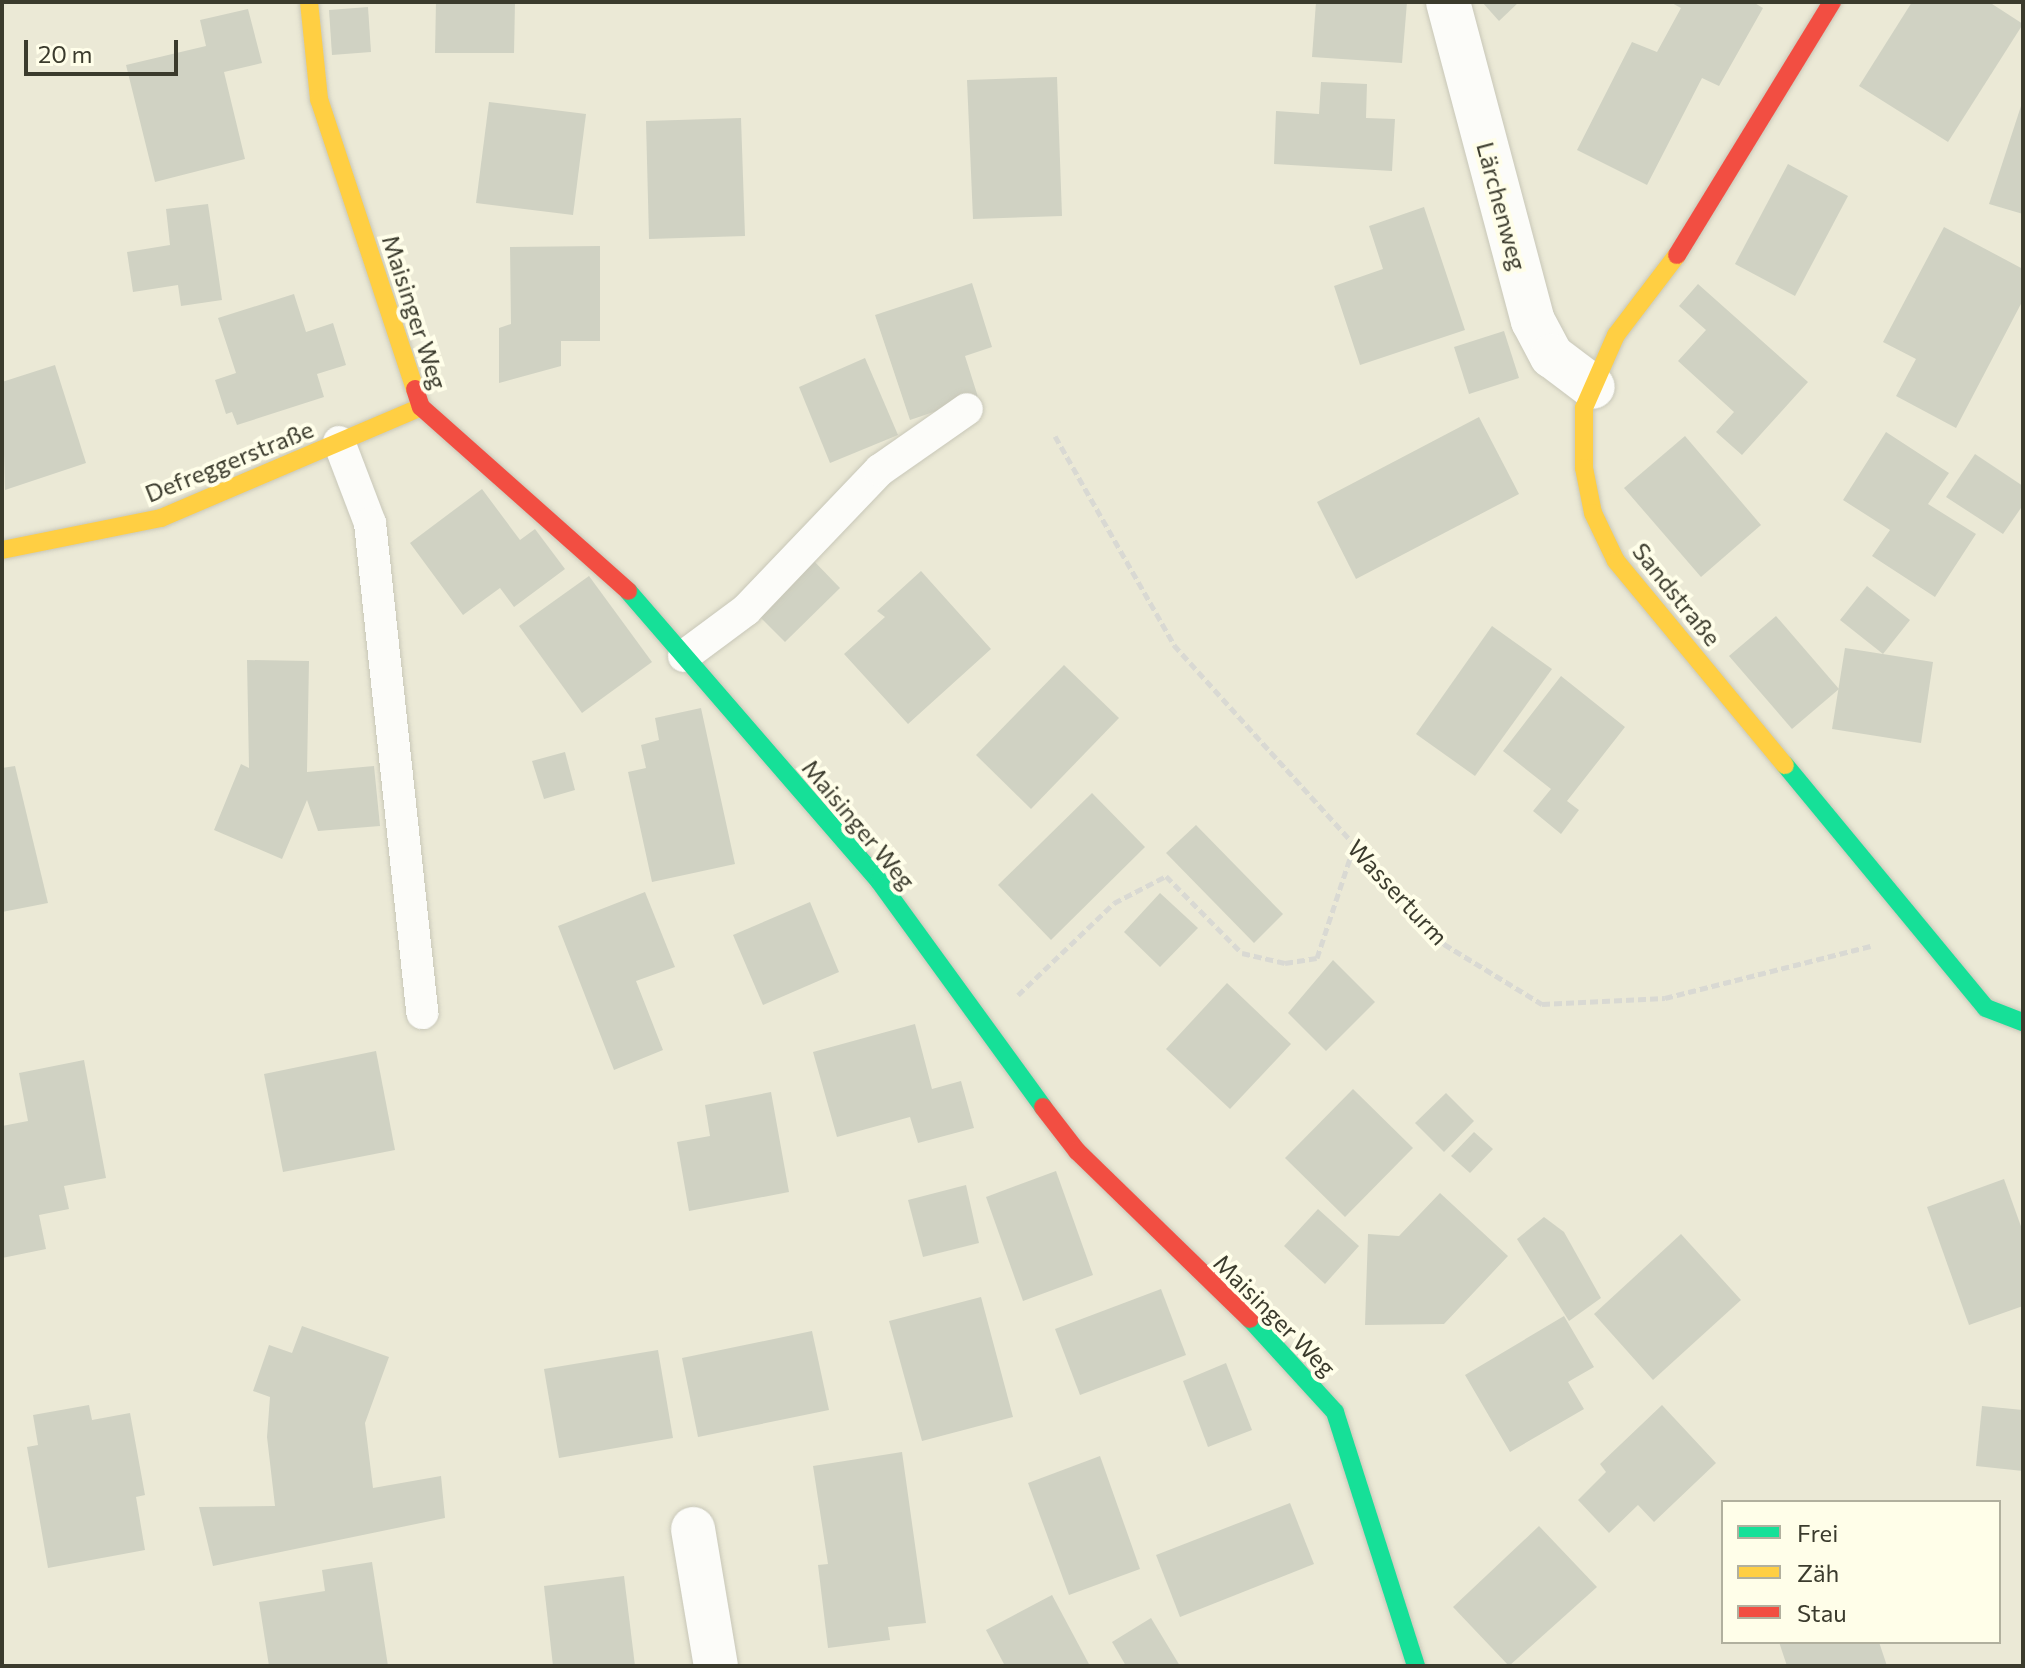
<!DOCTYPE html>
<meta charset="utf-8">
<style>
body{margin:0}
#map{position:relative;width:2025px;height:1668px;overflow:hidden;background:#ebe9d6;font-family:Commissioner,sans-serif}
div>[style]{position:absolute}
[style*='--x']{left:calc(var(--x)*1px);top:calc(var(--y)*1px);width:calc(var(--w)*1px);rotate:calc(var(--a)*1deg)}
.building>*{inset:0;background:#d0d2c3}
.path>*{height:5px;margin-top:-2.5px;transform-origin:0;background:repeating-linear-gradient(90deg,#d9d9d3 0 8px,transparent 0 12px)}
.roads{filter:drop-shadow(0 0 2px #c8c7b8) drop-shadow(0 0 2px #c8c7b8)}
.lane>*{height:32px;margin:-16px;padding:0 16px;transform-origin:16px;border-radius:16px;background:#fcfcf9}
.street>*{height:44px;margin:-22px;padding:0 22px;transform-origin:22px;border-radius:22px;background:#fcfcf9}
.fast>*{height:18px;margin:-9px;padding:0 9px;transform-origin:9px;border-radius:9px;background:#16e098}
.slow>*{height:18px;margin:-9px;padding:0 9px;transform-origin:9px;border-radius:9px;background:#ffcf43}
.jam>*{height:18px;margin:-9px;padding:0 9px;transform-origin:9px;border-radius:9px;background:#f24e42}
span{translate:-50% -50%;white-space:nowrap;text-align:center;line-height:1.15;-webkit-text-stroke:8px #fffee9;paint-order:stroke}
.street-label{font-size:24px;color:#3b3b2d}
.frame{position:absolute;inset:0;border:4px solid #3b3b2d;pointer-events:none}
.legend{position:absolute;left:1721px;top:1500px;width:280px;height:144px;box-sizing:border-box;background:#fffee9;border:2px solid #b1b09e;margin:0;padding:10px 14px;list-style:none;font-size:24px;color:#3b3b2d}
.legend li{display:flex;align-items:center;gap:16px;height:40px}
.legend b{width:40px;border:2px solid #b1b09e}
.scale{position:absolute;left:24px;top:40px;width:154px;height:36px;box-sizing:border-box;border:4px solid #3b3b2d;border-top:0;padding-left:10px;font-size:24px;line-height:28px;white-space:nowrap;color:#3b3b2d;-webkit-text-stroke:6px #fffee9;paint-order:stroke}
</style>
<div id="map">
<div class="building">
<div style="clip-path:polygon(436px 2px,515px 2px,514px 53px,435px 53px)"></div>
<div style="clip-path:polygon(1316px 2px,1407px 2px,1402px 63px,1312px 57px)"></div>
<div style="clip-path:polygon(1482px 2px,1519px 2px,1499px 21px)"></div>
<div style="clip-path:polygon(1670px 2px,1753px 2px,1763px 8px,1719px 86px,1702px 78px,1647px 185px,1577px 150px,1632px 42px,1657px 52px,1681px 8px)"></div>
<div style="clip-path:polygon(1912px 2px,1989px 2px,2023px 24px,1948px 142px,1859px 86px)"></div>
<div style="clip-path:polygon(368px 7px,371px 52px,332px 55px,329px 10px)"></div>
<div style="clip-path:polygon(248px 9px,262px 63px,224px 72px,245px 159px,155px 182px,126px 65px,206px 46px,200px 20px)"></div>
<div style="clip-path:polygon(1057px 77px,1062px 216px,973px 219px,967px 80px)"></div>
<div style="clip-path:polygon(1321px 82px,1367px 84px,1366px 118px,1395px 119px,1392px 171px,1274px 164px,1276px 111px,1319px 114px)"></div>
<div style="clip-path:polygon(489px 102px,586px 114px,573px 215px,476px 203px)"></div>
<div style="clip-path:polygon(2022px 103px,2023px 103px,2023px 214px,1989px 204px)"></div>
<div style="clip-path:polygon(741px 118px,745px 236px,649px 239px,646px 121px)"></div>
<div style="clip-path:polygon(1788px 164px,1848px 196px,1795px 296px,1735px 264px)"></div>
<div style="clip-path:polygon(208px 204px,222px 300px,181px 306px,178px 285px,133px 292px,127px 252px,170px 245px,166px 209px)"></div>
<div style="clip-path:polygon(1424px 207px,1465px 330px,1360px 365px,1334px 286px,1383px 269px,1369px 226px)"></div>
<div style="clip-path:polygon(1944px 227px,2023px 269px,2023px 300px,1956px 428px,1896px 396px,1916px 359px,1883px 342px)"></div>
<div style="clip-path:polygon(600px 246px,600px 341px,561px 341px,561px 366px,499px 383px,499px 328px,511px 324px,510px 247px)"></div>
<div style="clip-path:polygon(972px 283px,992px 347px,965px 356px,978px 397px,910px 420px,875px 315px)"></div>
<div style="clip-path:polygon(1698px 284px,1808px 382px,1742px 455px,1716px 432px,1734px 412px,1678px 361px,1706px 330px,1679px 306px)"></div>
<div style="clip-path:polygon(294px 294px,306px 332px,333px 323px,346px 365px,317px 374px,324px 397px,237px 425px,232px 412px,226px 414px,215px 380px,236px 373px,218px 318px)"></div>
<div style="clip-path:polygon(1504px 331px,1519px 378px,1469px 394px,1454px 347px)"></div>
<div style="clip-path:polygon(865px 358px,898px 435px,830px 463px,799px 387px)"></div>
<div style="clip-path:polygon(55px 365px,86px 463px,5px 490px,2px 382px)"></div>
<div style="clip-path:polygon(1479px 417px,1519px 494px,1356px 579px,1317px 502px)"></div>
<div style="clip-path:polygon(1886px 432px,1949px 473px,1928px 504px,1976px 534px,1935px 597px,1872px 556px,1890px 530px,1843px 500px)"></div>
<div style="clip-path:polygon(1685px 436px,1761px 525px,1701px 577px,1624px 488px)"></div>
<div style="clip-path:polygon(1975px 454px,2023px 486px,2023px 505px,2003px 534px,1946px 497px)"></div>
<div style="clip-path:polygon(482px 489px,520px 540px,535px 529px,565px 569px,514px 607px,500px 588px,463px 615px,410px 543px)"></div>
<div style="clip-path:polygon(810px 557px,840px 588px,785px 642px,754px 611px)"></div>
<div style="clip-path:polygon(921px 571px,991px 649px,908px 724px,844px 654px,885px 617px,877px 611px)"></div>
<div style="clip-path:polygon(589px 576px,652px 662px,582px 713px,519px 626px)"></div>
<div style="clip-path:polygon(1867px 586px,1910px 620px,1883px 654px,1840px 620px)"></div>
<div style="clip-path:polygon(1776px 616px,1839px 689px,1792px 729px,1729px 656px)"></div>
<div style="clip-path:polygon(1492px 626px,1552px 669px,1475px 776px,1416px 734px)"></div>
<div style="clip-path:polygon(1845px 648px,1933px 662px,1921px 743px,1832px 729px)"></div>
<div style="clip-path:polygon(247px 660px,309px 661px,307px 772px,374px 766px,380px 826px,318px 831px,307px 800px,282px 859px,214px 830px,241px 764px,249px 768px)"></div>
<div style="clip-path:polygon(1064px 665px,1119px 718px,1031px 809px,976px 755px)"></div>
<div style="clip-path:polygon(1561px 676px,1625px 727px,1567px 801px,1579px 810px,1561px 834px,1533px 811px,1551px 789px,1503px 751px)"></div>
<div style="clip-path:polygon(701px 708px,735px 864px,652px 882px,628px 772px,646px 768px,641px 745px,659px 740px,655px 718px)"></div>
<div style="clip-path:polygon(565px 752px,575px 790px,544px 799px,532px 761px)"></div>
<div style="clip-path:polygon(15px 766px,48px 903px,2px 912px,2px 768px)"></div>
<div style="clip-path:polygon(1092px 793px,1145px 847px,1051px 940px,998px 885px)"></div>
<div style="clip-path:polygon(1196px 825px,1283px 914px,1254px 943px,1166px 853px)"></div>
<div style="clip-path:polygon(645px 892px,675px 967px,636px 981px,663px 1050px,614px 1070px,558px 926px)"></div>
<div style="clip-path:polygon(1160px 893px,1198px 928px,1160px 967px,1124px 932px)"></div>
<div style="clip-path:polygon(810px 902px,839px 972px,763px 1005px,733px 935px)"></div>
<div style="clip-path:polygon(1333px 960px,1375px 1002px,1326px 1051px,1288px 1013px)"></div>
<div style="clip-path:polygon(1227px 983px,1291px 1044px,1230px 1109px,1166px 1049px)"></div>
<div style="clip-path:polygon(915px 1024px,932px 1089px,961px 1081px,974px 1128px,918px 1143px,910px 1117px,837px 1137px,813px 1052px)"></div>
<div style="clip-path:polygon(376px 1051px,395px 1150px,283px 1172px,264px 1074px)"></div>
<div style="clip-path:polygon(84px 1060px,106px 1178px,64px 1186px,69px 1209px,39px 1215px,46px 1249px,2px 1258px,2px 1126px,28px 1121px,19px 1073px)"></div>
<div style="clip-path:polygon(1353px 1089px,1413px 1148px,1345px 1217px,1285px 1158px)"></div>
<div style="clip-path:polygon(771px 1092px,789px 1192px,689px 1211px,677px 1142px,710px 1136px,705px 1105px)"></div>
<div style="clip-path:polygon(1446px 1093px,1474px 1121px,1444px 1152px,1415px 1123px)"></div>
<div style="clip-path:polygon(1474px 1132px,1493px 1149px,1470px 1173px,1451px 1156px)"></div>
<div style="clip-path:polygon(1056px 1171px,1093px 1275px,1023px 1301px,986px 1197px)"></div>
<div style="clip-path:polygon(2004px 1179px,2023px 1232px,2023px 1306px,1969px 1325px,1927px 1207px)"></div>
<div style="clip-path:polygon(966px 1185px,979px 1243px,923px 1257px,908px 1200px)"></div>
<div style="clip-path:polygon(1440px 1193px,1508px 1256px,1444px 1324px,1365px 1325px,1368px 1234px,1399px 1236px)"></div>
<div style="clip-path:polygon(1318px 1209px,1359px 1246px,1325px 1284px,1284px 1246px)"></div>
<div style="clip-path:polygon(1544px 1217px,1564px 1232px,1601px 1298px,1569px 1321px,1517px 1239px)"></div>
<div style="clip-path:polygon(1681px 1234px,1741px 1300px,1653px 1380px,1594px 1314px)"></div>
<div style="clip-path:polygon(1161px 1289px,1186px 1355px,1080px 1395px,1055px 1329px)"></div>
<div style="clip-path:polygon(981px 1297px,1013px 1417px,922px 1441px,889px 1321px)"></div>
<div style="clip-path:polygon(1564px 1316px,1594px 1367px,1568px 1382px,1584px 1409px,1510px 1452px,1465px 1375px)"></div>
<div style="clip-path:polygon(302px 1326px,389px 1357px,365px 1423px,373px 1488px,441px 1476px,445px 1518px,213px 1566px,199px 1507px,275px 1506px,267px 1437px,270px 1397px,253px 1391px,269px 1345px,292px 1353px)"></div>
<div style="clip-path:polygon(812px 1331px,829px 1410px,698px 1437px,682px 1358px)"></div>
<div style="clip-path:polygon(658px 1350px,673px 1438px,559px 1458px,544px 1369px)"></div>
<div style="clip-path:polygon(1226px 1363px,1252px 1430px,1208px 1447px,1183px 1381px)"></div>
<div style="clip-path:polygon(89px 1405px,92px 1420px,130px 1413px,145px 1495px,136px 1497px,145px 1550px,48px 1568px,27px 1447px,38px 1445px,33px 1415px)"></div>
<div style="clip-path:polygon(1662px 1405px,1716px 1463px,1654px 1522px,1638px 1505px,1609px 1533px,1578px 1500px,1606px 1472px,1600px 1464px)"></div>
<div style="clip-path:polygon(1982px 1406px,2023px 1410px,2023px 1471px,1976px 1466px)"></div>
<div style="clip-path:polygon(902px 1452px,926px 1623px,888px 1627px,890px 1640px,828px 1648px,818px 1565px,828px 1564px,813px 1466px)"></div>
<div style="clip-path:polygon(1100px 1456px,1140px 1569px,1069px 1595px,1028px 1483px)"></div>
<div style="clip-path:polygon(1290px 1503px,1314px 1564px,1180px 1617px,1156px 1555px)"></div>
<div style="clip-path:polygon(1539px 1526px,1597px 1587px,1509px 1666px,1453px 1607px)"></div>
<div style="clip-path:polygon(372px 1562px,388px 1666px,269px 1666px,259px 1602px,325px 1591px,322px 1570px)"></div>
<div style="clip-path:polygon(624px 1576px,635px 1666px,553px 1666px,544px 1586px)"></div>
<div style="clip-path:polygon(1052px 1595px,1090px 1666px,1005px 1666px,986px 1630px)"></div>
<div style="clip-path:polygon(1151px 1618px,1180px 1666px,1126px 1666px,1112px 1642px)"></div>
<div style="clip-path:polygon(1779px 1642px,1879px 1642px,1887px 1666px,1787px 1666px)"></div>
</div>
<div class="path">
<div style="--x:1055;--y:436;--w:241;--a:60.3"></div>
<div style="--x:1174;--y:645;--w:403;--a:47.9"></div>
<div style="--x:1444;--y:944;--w:115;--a:31.5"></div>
<div style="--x:1542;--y:1004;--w:123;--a:-2.8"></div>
<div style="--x:1665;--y:998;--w:212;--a:-14.2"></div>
<div style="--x:1018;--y:995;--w:133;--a:-43.8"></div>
<div style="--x:1114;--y:903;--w:59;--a:-27.4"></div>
<div style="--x:1166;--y:876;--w:108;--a:45.4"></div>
<div style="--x:1242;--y:953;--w:44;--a:13.1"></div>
<div style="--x:1285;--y:963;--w:32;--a:-9"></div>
<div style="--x:1317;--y:958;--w:118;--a:-71.7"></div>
</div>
<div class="roads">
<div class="lane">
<div style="--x:339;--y:442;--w:87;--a:69.1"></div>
<div style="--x:370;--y:523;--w:493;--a:83.9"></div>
<div style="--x:684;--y:656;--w:77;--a:-36.6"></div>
<div style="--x:746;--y:610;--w:194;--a:-46.3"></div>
<div style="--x:880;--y:470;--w:106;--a:-35"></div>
</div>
<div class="street">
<div style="--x:1448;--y:2;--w:330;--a:75.1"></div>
<div style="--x:1533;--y:321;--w:40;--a:62"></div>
<div style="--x:1552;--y:356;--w:51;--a:37.1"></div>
<div style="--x:693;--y:1529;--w:139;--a:80.5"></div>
</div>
<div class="fast">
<div style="--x:628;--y:591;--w:384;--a:49.1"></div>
<div style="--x:879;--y:881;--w:279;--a:54"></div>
<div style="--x:1785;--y:765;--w:315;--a:50.4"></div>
<div style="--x:1986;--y:1008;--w:40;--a:21"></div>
<div style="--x:1250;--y:1319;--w:126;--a:47.6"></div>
<div style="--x:1335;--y:1412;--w:267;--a:72.3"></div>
</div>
<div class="slow">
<div style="--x:309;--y:2;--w:98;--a:84.1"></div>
<div style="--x:319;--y:99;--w:305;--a:71.7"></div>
<div style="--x:1677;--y:255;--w:101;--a:127.3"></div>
<div style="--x:1616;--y:335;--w:80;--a:113.7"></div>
<div style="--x:1584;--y:408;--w:60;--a:90"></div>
<div style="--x:1584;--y:468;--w:46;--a:78.7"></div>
<div style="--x:1593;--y:513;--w:53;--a:64.4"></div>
<div style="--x:1616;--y:561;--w:265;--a:50.4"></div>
<div style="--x:2;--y:550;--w:162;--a:-11.4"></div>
<div style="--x:161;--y:518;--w:283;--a:-23.1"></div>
</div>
<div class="jam">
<div style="--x:1677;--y:255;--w:297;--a:-58.5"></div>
<div style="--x:415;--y:389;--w:19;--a:72"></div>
<div style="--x:421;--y:407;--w:277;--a:41.6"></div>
<div style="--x:1043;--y:1107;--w:56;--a:52.3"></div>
<div style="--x:1077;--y:1151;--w:241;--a:44.2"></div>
</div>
</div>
<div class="street-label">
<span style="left:1502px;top:206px;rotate:75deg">Lärchenweg</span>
<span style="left:415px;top:312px;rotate:72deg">Maisinger Weg</span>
<span style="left:229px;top:461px;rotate:-22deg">Defreggerstraße</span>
<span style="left:1677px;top:594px;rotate:51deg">Sandstraße</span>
<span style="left:859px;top:824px;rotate:50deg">Maisinger Weg</span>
<span style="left:1398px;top:892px;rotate:47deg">Wasserturm</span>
<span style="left:1275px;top:1315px;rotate:45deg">Maisinger Weg</span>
</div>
<div class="frame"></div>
<ul class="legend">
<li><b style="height:10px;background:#16e098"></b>Frei</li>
<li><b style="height:10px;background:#ffcf43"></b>Zäh</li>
<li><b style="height:10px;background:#f24e42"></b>Stau</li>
</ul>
<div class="scale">20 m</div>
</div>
